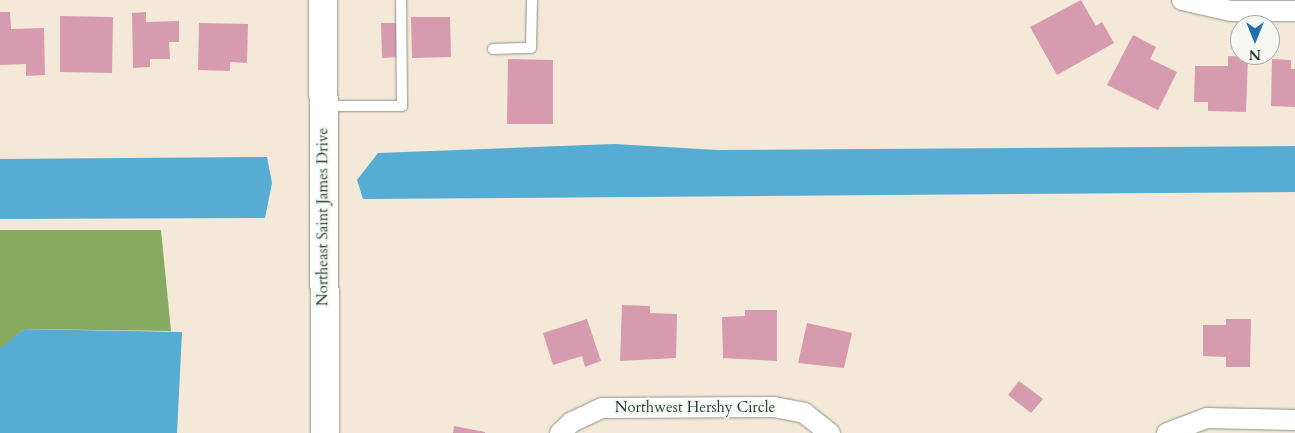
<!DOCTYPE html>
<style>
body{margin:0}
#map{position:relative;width:1295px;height:433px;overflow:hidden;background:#f4e9d8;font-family:Cardo,serif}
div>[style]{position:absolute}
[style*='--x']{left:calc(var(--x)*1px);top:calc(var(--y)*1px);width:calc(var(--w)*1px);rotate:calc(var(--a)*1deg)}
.forest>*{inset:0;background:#86aa60}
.water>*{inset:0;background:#56acd2}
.building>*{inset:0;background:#d69bae}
.roads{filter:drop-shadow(0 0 1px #8a9386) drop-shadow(0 0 1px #8a9386)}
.lane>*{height:10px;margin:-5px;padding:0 5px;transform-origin:5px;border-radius:5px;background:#fff}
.street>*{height:20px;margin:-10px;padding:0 10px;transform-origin:10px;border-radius:10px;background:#fff}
.secondary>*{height:28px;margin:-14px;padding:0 14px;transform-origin:14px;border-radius:14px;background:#fff}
span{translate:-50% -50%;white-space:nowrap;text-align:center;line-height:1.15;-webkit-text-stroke:4.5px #f6f6f2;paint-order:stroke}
.street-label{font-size:15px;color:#1f3d34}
.north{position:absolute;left:1230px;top:15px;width:50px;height:50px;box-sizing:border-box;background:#f6f6f2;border:1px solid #a0aca6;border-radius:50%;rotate:180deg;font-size:14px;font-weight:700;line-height:20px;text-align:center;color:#1f3d34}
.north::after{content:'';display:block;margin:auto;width:18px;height:22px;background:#1f6fb2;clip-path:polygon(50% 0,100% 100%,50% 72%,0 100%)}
</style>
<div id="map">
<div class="forest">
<div style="clip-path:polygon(0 230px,161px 230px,171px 331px,24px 329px,0 350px)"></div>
</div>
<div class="water">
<div style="clip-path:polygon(614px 144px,718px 150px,1295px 146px,1295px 192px,363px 199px,357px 180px,378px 153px)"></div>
<div style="clip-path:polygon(267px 157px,272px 183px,265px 218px,0 219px,0 159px)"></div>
<div style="clip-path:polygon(24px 329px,182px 332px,177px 433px,0 433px,0 349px)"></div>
</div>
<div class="building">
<div style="clip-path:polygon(1081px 0,1096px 26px,1102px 22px,1114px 43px,1057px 75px,1030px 27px)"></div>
<div style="clip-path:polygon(0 12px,10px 12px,11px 29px,44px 28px,45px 75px,26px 76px,26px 64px,0 65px)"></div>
<div style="clip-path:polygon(146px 12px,146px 22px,179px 21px,179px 42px,169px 42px,170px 59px,150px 59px,150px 67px,133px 68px,132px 13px)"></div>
<div style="clip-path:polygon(60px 16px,113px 17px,112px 73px,60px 72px)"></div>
<div style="clip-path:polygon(411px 17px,450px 17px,451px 57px,412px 58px)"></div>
<div style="clip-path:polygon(199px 23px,248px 24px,247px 63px,230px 62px,230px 71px,198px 70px)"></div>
<div style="clip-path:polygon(381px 23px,398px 23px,399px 57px,382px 58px)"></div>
<div style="clip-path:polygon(1133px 35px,1156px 47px,1150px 59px,1177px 72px,1158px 110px,1107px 85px)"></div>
<div style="clip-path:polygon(1228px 56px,1248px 57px,1246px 112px,1208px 111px,1208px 102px,1194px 102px,1195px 66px,1228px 66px)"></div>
<div style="clip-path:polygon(508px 59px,553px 60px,553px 124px,507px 124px)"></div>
<div style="clip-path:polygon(1272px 59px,1291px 60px,1291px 69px,1295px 69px,1295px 107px,1271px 106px)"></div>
<div style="clip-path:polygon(622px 305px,650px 306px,650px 313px,677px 314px,676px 358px,620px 361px)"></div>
<div style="clip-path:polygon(745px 310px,777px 310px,777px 361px,723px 358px,722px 317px,745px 316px)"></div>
<div style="clip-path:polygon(587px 319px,601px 361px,585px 367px,582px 356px,553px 365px,543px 333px)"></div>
<div style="clip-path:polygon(1226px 319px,1251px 319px,1250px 367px,1226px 367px,1226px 357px,1203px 356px,1203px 325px,1226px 325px)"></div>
<div style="clip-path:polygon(807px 323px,852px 333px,844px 368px,798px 363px)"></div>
<div style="clip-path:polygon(1019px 381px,1043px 399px,1031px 413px,1008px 395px)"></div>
<div style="clip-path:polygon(454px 426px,485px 432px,485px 433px,453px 433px)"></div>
</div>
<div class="roads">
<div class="lane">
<div style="--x:493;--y:49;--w:38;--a:-2"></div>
<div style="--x:531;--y:48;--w:48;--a:-88.8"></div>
<div style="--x:324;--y:106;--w:78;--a:0"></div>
<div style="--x:402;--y:106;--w:106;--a:-90.5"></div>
</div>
<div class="street">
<div style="--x:1182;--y:0;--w:50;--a:12.7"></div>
<div style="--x:1231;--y:11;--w:64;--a:0"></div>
<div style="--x:560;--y:433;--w:16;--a:-43"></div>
<div style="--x:572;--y:422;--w:33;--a:-25"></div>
<div style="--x:602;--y:408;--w:172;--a:-0.3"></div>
<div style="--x:774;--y:407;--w:31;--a:11"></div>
<div style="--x:804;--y:413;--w:33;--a:38"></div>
<div style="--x:1167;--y:433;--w:43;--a:-20.6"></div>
<div style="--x:1207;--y:418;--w:88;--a:1.3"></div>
</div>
<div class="secondary">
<div style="--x:323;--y:0;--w:433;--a:89.7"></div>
</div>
</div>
<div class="street-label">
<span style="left:323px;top:217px;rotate:-90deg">Northeast Saint James Drive</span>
<span style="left:695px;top:408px">Northwest Hershy Circle</span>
</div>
<div class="north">N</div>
</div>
